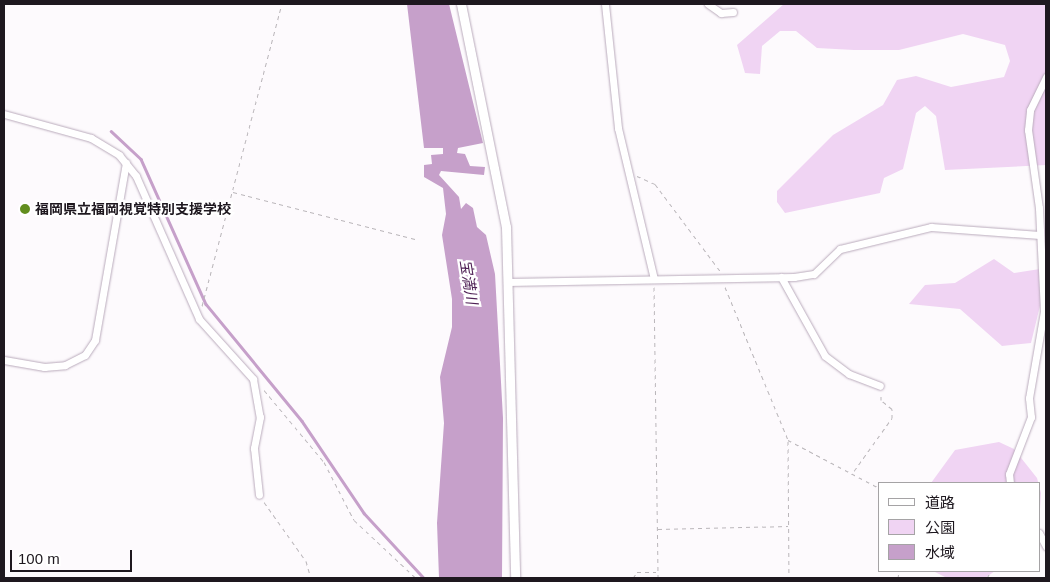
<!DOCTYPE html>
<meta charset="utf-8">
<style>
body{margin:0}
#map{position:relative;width:1050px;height:582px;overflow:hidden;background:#fdfafd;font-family:Helvetica,"Noto Sans JP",sans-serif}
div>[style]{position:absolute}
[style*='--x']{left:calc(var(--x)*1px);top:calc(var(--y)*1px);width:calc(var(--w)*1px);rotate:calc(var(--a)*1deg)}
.green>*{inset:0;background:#f0d4f3}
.water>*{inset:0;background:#c6a0ca}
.stream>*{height:2.5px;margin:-1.25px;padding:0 1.25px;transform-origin:1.25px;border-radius:1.25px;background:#c6a0ca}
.path>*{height:1px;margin-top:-0.5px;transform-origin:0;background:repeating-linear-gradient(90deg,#bab6ba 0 4px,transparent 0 8px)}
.roads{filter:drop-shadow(0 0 1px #baabbc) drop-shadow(0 0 1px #baabbc)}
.minor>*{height:7px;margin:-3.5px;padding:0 3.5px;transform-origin:3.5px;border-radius:3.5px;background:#fff}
.tertiary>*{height:9px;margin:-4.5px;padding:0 4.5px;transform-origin:4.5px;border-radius:4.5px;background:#fff}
.dots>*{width:14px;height:14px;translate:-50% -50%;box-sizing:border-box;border:2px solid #fff;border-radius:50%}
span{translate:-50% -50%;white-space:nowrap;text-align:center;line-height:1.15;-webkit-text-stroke:4.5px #fff;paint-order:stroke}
.poi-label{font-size:14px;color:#1e181f;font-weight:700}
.left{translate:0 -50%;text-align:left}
.water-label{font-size:15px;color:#502256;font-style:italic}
.frame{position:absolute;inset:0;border:5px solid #1e181f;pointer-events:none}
.legend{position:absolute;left:878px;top:482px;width:162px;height:90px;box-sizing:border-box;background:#fff;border:1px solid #a5a3a5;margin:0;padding:6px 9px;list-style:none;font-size:15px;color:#1e181f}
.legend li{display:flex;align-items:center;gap:10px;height:25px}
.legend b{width:25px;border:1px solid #a5a3a5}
.scale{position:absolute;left:10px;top:550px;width:122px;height:22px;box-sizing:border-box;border:2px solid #1e181f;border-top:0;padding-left:6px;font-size:15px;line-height:18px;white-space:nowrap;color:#1e181f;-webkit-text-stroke:4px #fff;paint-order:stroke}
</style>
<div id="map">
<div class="green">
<div style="clip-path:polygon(784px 4px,1046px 4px,1046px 165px,945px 170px,936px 116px,925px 106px,916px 113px,903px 169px,884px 178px,880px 193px,785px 213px,777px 202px,777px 191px,833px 135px,883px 105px,897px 80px,916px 76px,951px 87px,1004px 77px,1010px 61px,1005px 45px,963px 34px,899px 50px,854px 50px,817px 48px,796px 31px,780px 31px,762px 46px,760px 74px,745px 73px,737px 45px)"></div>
<div style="clip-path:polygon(994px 259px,1014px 273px,1046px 268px,1046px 304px,1040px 306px,1031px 343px,1002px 346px,960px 309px,909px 304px,925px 285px,955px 283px)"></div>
<div style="clip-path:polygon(999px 442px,1014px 449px,1037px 478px,1041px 493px,1039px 525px,1039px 483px,931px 483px,955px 450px)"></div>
<div style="clip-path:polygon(933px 571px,995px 571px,985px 578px,947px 578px)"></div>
</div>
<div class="water">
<div style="clip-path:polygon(407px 4px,449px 4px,483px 143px,458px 148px,457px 153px,465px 154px,470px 166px,485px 167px,484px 175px,441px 171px,439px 175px,459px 197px,461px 209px,466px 203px,473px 208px,477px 227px,486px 235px,495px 274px,503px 418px,502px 578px,439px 578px,437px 523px,444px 423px,440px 377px,452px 327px,452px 299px,442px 235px,446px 214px,443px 188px,424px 177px,424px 165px,432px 164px,431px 155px,443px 154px,443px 148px,424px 148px)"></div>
</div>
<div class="stream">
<div style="--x:111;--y:131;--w:41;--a:43"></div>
<div style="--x:141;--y:159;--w:159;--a:65.9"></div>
<div style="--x:206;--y:304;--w:151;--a:50.6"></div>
<div style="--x:302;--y:421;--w:111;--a:56"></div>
<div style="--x:364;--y:513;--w:88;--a:47.3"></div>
</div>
<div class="path">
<div style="--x:637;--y:176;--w:20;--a:24"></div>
<div style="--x:655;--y:184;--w:109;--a:53.2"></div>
<div style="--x:233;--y:192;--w:191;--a:14.5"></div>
<div style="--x:654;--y:287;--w:291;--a:89.2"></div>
<div style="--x:725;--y:287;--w:165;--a:67.6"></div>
<div style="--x:788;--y:440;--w:103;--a:27.8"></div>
<div style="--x:202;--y:306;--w:312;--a:-75.2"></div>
<div style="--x:264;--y:390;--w:94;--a:50.2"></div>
<div style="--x:324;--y:462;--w:65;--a:62.7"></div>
<div style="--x:354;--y:520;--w:85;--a:43.1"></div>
<div style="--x:788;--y:441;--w:137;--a:89.6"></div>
<div style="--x:854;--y:471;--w:65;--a:-54.4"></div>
<div style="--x:892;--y:418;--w:9;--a:-90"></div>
<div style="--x:892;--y:409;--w:14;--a:-141"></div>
<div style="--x:881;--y:400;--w:6;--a:-90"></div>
<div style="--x:264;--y:502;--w:72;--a:54.6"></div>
<div style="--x:306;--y:561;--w:18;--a:74"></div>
<div style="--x:658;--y:529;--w:130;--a:-1.3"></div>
<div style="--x:633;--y:578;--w:7;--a:-56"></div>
<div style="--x:637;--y:572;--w:19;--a:0"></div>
<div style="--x:898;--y:578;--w:7;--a:-82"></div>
<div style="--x:987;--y:578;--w:8;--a:-60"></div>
</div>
<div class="roads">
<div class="minor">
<div style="--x:605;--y:4;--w:125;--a:84"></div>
<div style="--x:618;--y:128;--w:155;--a:76.6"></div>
<div style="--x:708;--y:4;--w:16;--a:35"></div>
<div style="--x:721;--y:13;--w:12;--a:-5"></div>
<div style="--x:4;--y:114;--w:90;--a:15.4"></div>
<div style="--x:91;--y:138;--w:33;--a:31"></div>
<div style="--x:119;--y:155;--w:27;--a:51"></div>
<div style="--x:136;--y:176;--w:156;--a:66.2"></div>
<div style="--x:199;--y:319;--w:81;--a:48"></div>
<div style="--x:253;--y:379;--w:39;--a:80"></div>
<div style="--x:260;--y:417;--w:32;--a:101"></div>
<div style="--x:254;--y:448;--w:47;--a:83.9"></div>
<div style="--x:781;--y:277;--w:90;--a:60.9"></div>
<div style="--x:825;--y:356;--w:30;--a:37"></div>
<div style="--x:849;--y:374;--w:33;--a:21"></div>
<div style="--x:507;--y:282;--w:287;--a:-1"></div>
<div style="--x:794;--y:277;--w:20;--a:-9"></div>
<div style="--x:814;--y:274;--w:36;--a:-44"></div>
<div style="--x:840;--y:249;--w:94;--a:-13.6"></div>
<div style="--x:931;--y:227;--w:109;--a:4.2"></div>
<div style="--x:4;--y:360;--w:41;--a:9.9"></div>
<div style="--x:44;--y:367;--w:21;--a:-5"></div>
<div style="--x:65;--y:365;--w:22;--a:-27"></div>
<div style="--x:85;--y:355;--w:18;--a:-56"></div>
<div style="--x:95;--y:340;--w:180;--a:-80.1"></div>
<div style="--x:1010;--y:483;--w:9;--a:-96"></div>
<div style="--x:1009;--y:474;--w:61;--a:-68.9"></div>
<div style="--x:1031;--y:417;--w:19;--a:-96"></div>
<div style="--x:1029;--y:398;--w:88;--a:-80.2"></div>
<div style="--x:1044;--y:311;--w:103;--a:-92.8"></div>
<div style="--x:1039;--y:208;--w:79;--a:-98"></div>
<div style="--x:1028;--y:130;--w:20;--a:-84"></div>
<div style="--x:1030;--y:110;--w:37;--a:-64"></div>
<div style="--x:1039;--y:533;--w:15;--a:62"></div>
</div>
<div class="tertiary">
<div style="--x:461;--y:4;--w:227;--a:78.6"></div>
<div style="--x:506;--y:227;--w:351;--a:88.5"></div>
</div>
</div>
<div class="dots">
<div style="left:25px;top:209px;background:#628d1e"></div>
</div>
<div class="poi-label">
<span class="left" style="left:35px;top:209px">福岡県立福岡視覚特別支援学校</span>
</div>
<div class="water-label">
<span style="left:469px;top:282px;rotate:81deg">宝満川</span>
</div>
<div class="frame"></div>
<ul class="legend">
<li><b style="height:6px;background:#fff"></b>道路</li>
<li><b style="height:14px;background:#f0d4f3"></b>公園</li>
<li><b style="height:14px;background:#c6a0ca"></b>水域</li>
</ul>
<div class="scale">100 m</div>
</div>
